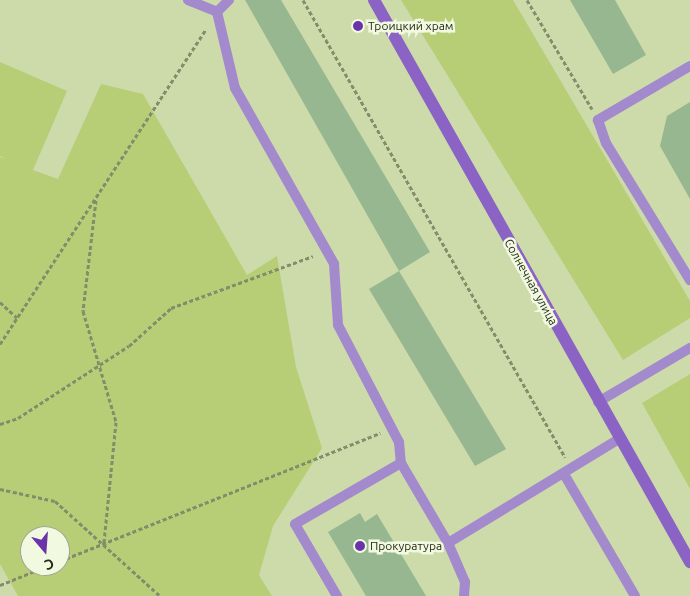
<!DOCTYPE html>
<meta charset="utf-8">
<style>
body{margin:0}
#map{position:relative;width:690px;height:596px;overflow:hidden;background:#cddbab;font-family:Ubuntu,sans-serif}
div>[style]{position:absolute}
[style*='--x']{left:calc(var(--x)*1px);top:calc(var(--y)*1px);width:calc(var(--w)*1px);rotate:calc(var(--a)*1deg)}
.green>*{inset:0;background:#b7ce77}
.building>*{inset:0;background:#96b790}
.path>*{height:3px;margin-top:-1.5px;transform-origin:0;background:repeating-linear-gradient(90deg,#838d6a 0 4px,transparent 0 6.5px)}
.lane>*{height:10px;margin:-5px;padding:0 5px;transform-origin:5px;border-radius:5px;background:#a38acc}
.secondary>*{height:12px;margin:-6px;padding:0 6px;transform-origin:6px;border-radius:6px;background:#8b63c5}
.dots>*{width:14px;height:14px;translate:-50% -50%;box-sizing:border-box;border:2px solid #f1f9e0;border-radius:50%}
span{translate:-50% -50%;white-space:nowrap;text-align:center;line-height:1.15;-webkit-text-stroke:5px #f1f9e0;paint-order:stroke}
.poi-label{font-size:12px;color:#252a17}
.left{translate:0 -50%;text-align:left}
.street-label{font-size:12px;color:#252a17}
.north{position:absolute;left:20px;top:526px;width:50px;height:50px;box-sizing:border-box;background:#f1f9e0;border:1px solid #9fa690;border-radius:50%;rotate:162deg;font-size:14px;font-weight:700;line-height:20px;text-align:center;color:#252a17}
.north::after{content:'';display:block;margin:auto;width:18px;height:22px;background:#6a33a9;clip-path:polygon(50% 0,100% 100%,50% 72%,0 100%)}
</style>
<div id="map">
<div class="green">
<div style="clip-path:polygon(401px 0,513px 0,690px 301px,690px 318px,623px 360px)"></div>
<div style="clip-path:polygon(evenodd,0 62px,67px 91px,33px 170px,58px 179px,101px 84px,143px 94px,247px 275px,277px 256px,296px 367px,322px 448px,273px 526px,259px 575px,272px 596px,18px 596px,0 564px,0 157px,7px 159px,0 156px,0 62px,30px 536px,60px 536px,60px 566px,30px 566px,30px 536px)"></div>
<div style="clip-path:polygon(690px 374px,690px 489px,642px 403px)"></div>
</div>
<div class="building">
<div style="clip-path:polygon(245px 0,281px 0,430px 252px,399px 271px)"></div>
<div style="clip-path:polygon(570px 0,615px 0,646px 55px,613px 74px)"></div>
<div style="clip-path:polygon(690px 102px,690px 199px,660px 146px,667px 116px)"></div>
<div style="clip-path:polygon(399px 271px,506px 449px,475px 466px,369px 289px)"></div>
<div style="clip-path:polygon(360px 513px,365px 522px,377px 514px,426px 596px,366px 596px,328px 532px)"></div>
</div>
<div class="path">
<div style="--x:303;--y:0;--w:527;--a:60.17"></div>
<div style="--x:527;--y:0;--w:127;--a:59.2"></div>
<div style="--x:96;--y:200;--w:112;--a:96.7"></div>
<div style="--x:83;--y:311;--w:116;--a:73.4"></div>
<div style="--x:116;--y:422;--w:122;--a:95.7"></div>
<div style="--x:0;--y:302;--w:23;--a:43"></div>
<div style="--x:0;--y:344;--w:376;--a:-56.8"></div>
<div style="--x:0;--y:424;--w:19;--a:-18"></div>
<div style="--x:18;--y:418;--w:132;--a:-33"></div>
<div style="--x:129;--y:346;--w:57;--a:-42.1"></div>
<div style="--x:171;--y:308;--w:151;--a:-20.1"></div>
<div style="--x:0;--y:489;--w:56;--a:12.3"></div>
<div style="--x:55;--y:501;--w:142;--a:42.1"></div>
<div style="--x:60;--y:561;--w:345;--a:-21.8"></div>
<div style="--x:0;--y:585;--w:51;--a:-22"></div>
</div>
<div class="lane">
<div style="--x:188;--y:0;--w:31;--a:22"></div>
<div style="--x:217;--y:12;--w:78;--a:76.7"></div>
<div style="--x:235;--y:88;--w:202;--a:60.6"></div>
<div style="--x:334;--y:264;--w:61;--a:86.2"></div>
<div style="--x:338;--y:325;--w:132;--a:62.5"></div>
<div style="--x:399;--y:442;--w:21;--a:85"></div>
<div style="--x:401;--y:463;--w:93;--a:59.6"></div>
<div style="--x:448;--y:543;--w:43;--a:66.4"></div>
<div style="--x:465;--y:582;--w:14;--a:94"></div>
<div style="--x:217;--y:12;--w:17;--a:-45"></div>
<div style="--x:690;--y:66;--w:107;--a:149.6"></div>
<div style="--x:598;--y:120;--w:24;--a:71"></div>
<div style="--x:606;--y:143;--w:161;--a:58.5"></div>
<div style="--x:598;--y:402;--w:107;--a:-30.4"></div>
<div style="--x:564;--y:474;--w:141;--a:59.8"></div>
<div style="--x:448;--y:543;--w:200;--a:-31.3"></div>
<div style="--x:337;--y:596;--w:83;--a:-120.3"></div>
<div style="--x:295;--y:524;--w:122;--a:-29.9"></div>
</div>
<div class="secondary">
<div style="--x:374;--y:0;--w:645;--a:60.65"></div>
</div>
<div class="dots">
<div style="left:358px;top:26px;background:#6a33a9"></div>
<div style="left:360px;top:546px;background:#6a33a9"></div>
</div>
<div class="poi-label">
<span class="left" style="left:368px;top:26px">Троицкий храм</span>
<span class="left" style="left:370px;top:546px">Прокуратура</span>
</div>
<div class="street-label">
<span style="left:531px;top:282px;rotate:61deg">Солнечная улица</span>
</div>
<div class="north">С</div>
</div>
